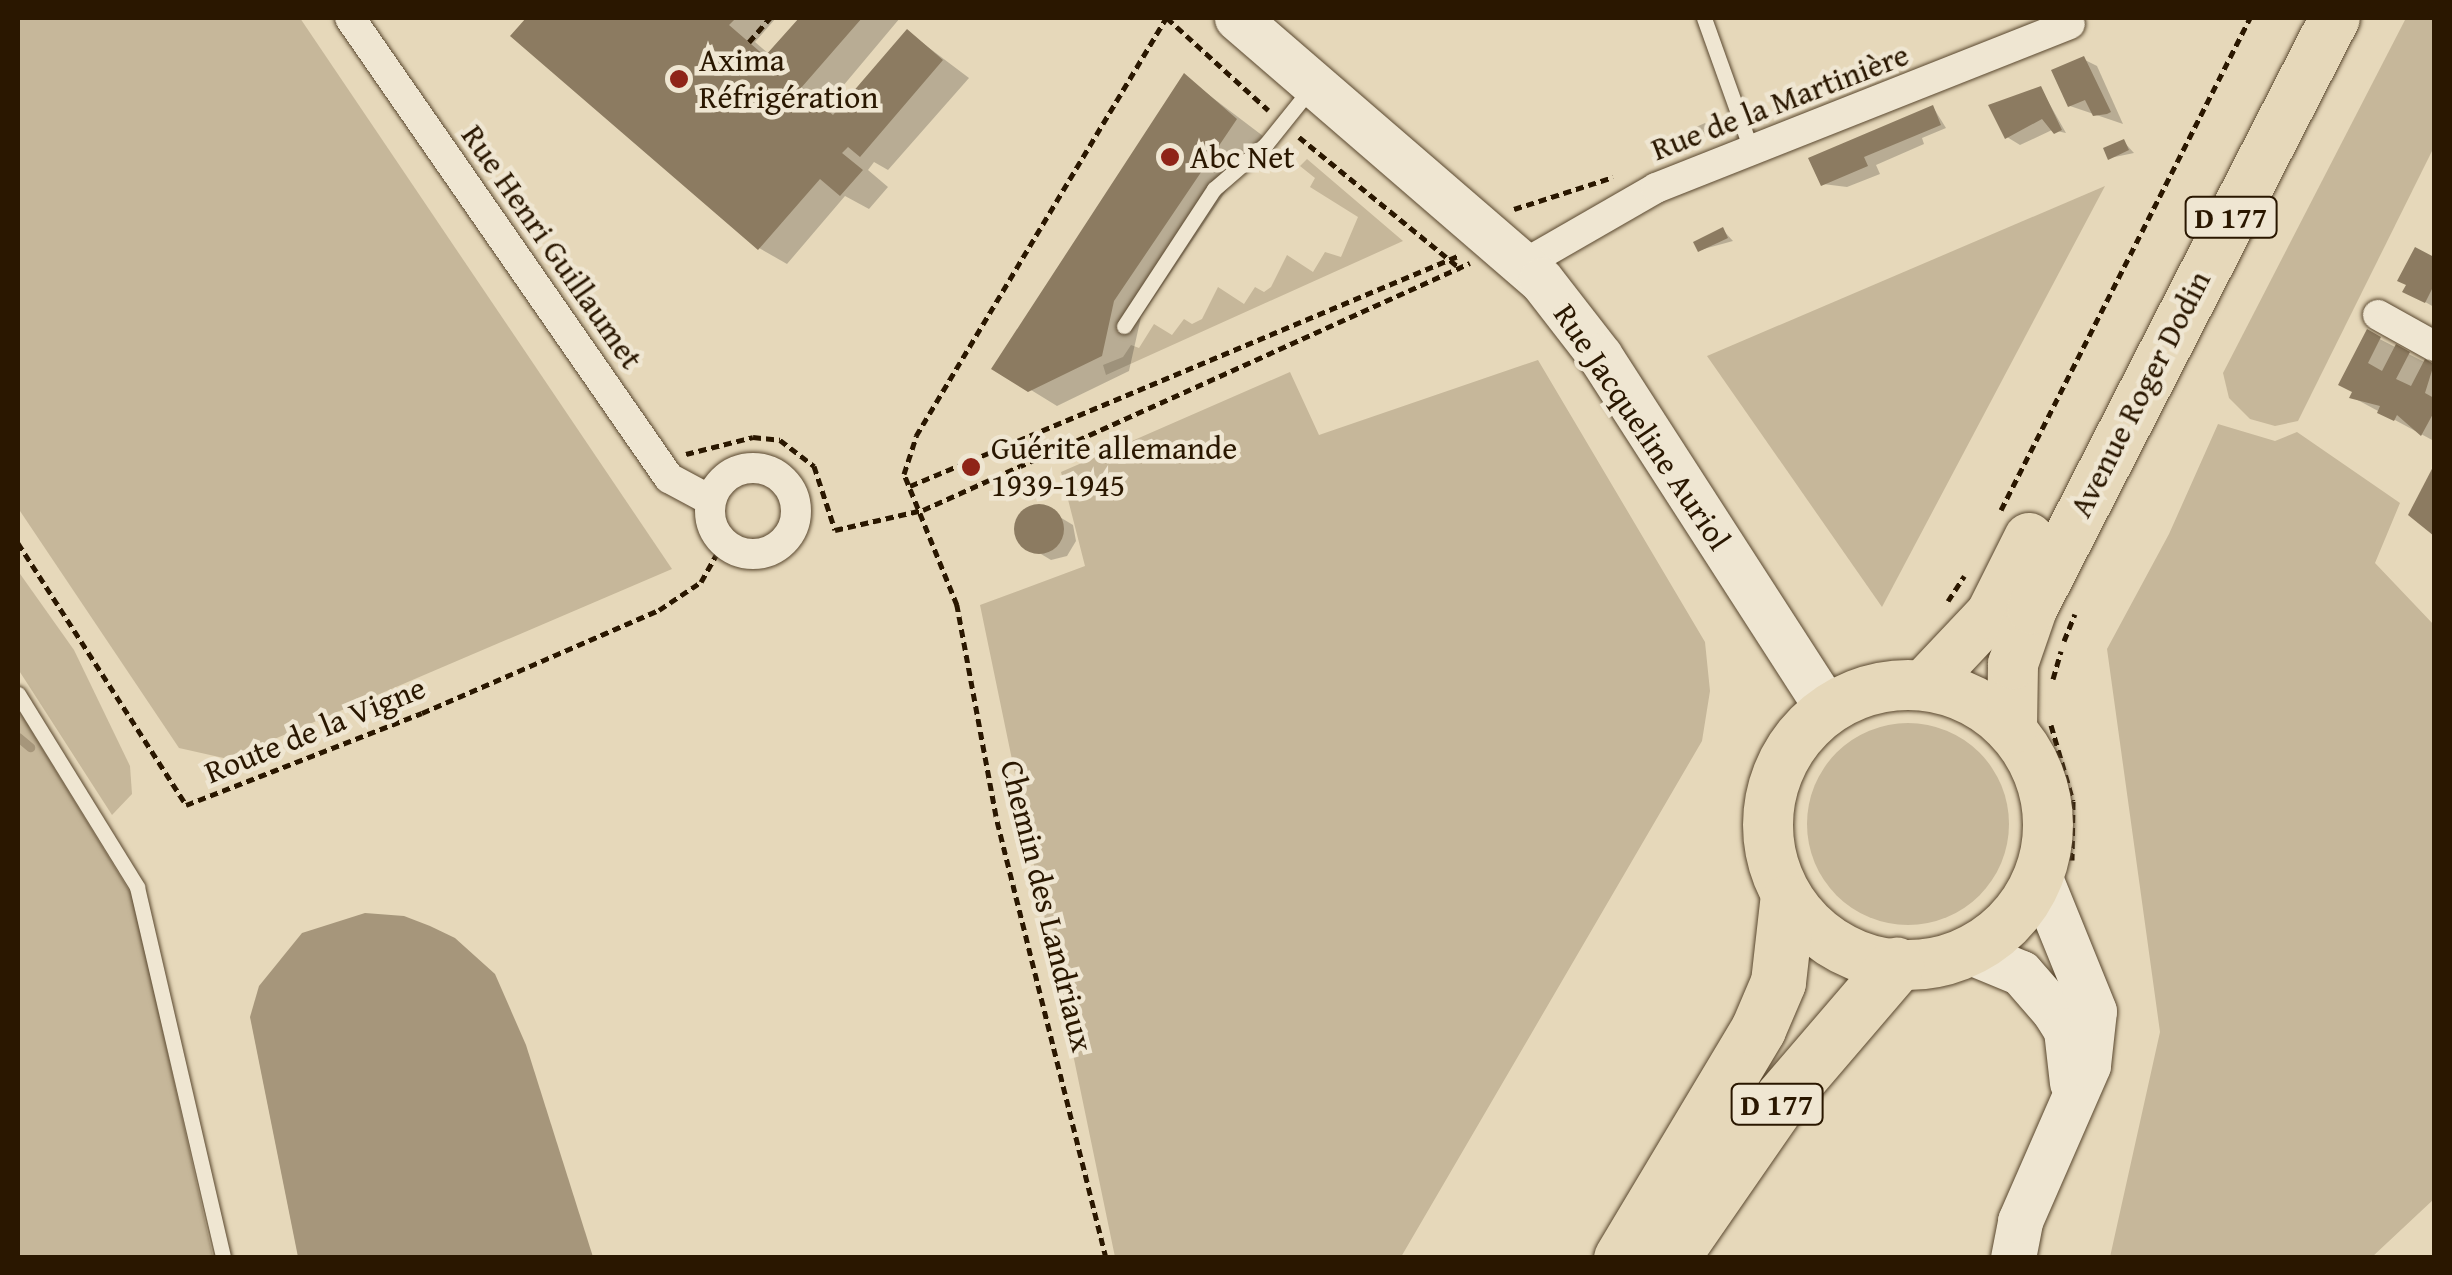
<!DOCTYPE html>
<meta charset="utf-8">
<style>
body{margin:0}
#map{position:relative;width:2452px;height:1275px;overflow:hidden;background:#e6d8ba;font-family:"Gentium Book Plus",serif}
div>[style]{position:absolute}
[style*='--x']{left:calc(var(--x)*1px);top:calc(var(--y)*1px);width:calc(var(--w)*1px);rotate:calc(var(--a)*1deg)}
.green>*{inset:0;background:#c6b79a}
.round{border-radius:50%}
.water>*{inset:0;background:#a6967b}
.shadow>*{inset:0;background:#0003}
.stream>*{height:9px;margin:-4.5px;padding:0 4.5px;transform-origin:4.5px;border-radius:4.5px;background:#a6967b}
.building>*{inset:0;background:#8c7b61}
.path>*{height:5px;margin-top:-2.5px;transform-origin:0;background:repeating-linear-gradient(90deg,#2a1700 0 8px,transparent 0 13px)}
.roads{filter:drop-shadow(0 0 2px #59472e) drop-shadow(0 0 2px #59472e)}
.lane>*{height:15px;margin:-7.5px;padding:0 7.5px;transform-origin:7.5px;border-radius:7.5px;background:#efe6d2}
.street>*{height:30px;margin:-15px;padding:0 15px;transform-origin:15px;border-radius:15px;background:#efe6d2}
.street>.ring{margin:-15px;padding:0;box-sizing:content-box;background:none;border:30px solid #efe6d2;border-radius:50%}
.secondary>*{height:45px;margin:-22.5px;padding:0 22.5px;transform-origin:22.5px;border-radius:22.5px;background:#efe6d2}
.primary>*{height:50px;margin:-25px;padding:0 25px;transform-origin:25px;border-radius:25px;background:#e6d8ba}
.primary>.ring{margin:-25px;padding:0;box-sizing:content-box;background:none;border:50px solid #e6d8ba;border-radius:50%}
.highway>*{height:55px;margin:-27.5px;padding:0 27.5px;transform-origin:27.5px;border-radius:27.5px;background:#e6d8ba}
.dots>*{width:28px;height:28px;translate:-50% -50%;box-sizing:border-box;border:5px solid #efe6d2;border-radius:50%}
span{translate:-50% -50%;white-space:nowrap;text-align:center;line-height:1.15;-webkit-text-stroke:9px #efe6d2;paint-order:stroke}
.shield-label span{padding:2px 8px;background:#efe6d2;border:2px solid;border-radius:8px;-webkit-text-stroke-width:0}
.shield-label{font-size:30px;color:#2a1700;font-weight:700}
.poi-label{font-size:32px;color:#2a1700}
.left{translate:0 -50%;text-align:left}
.street-label{font-size:32px;color:#2a1700}
.frame{position:absolute;inset:0;border:20px solid #2a1700;pointer-events:none}
</style>
<div id="map">
<div class="green">
<div style="clip-path:polygon(18px 18px,300px 18px,672px 569px,228px 759px,179px 748px,18px 508px)"></div>
<div style="clip-path:polygon(2406px 18px,2434px 18px,2434px 147px,2298px 421px,2275px 426px,2250px 419px,2229px 398px,2223px 373px)"></div>
<div style="clip-path:polygon(1307px 159px,1403px 241px,1106px 375px,1103px 365px,1123px 357px,1131px 345px,1139px 348px,1154px 324px,1172px 335px,1184px 319px,1192px 324px,1202px 319px,1218px 287px,1244px 304px,1255px 287px,1264px 292px,1271px 287px,1287px 255px,1313px 272px,1325px 252px,1341px 257px,1358px 217px,1310px 187px,1315px 178px,1300px 166px)"></div>
<div style="clip-path:polygon(2105px 186px,1882px 607px,1707px 356px)"></div>
<div style="clip-path:polygon(1538px 360px,1705px 642px,1710px 691px,1702px 741px,1401px 1257px,1115px 1257px,980px 605px,1085px 566px,1061px 472px,1290px 372px,1319px 435px)"></div>
<div style="clip-path:polygon(2218px 424px,2275px 441px,2297px 432px,2400px 503px,2375px 563px,2434px 625px,2434px 1199px,2372px 1257px,2110px 1257px,2160px 1032px,2107px 649px,2169px 534px)"></div>
<div style="clip-path:polygon(18px 571px,74px 650px,130px 766px,132px 794px,112px 815px,18px 669px)"></div>
<div style="clip-path:polygon(18px 709px,133px 897px,213px 1257px,18px 1257px)"></div>
<div class="round" style="left:1807px;top:723px;width:202px;height:202px"></div>
</div>
<div class="water">
<div style="clip-path:polygon(365px 913px,404px 916px,430px 926px,455px 938px,495px 974px,526px 1045px,593px 1257px,298px 1257px,250px 1017px,259px 986px,302px 933px)"></div>
</div>
<div class="shadow">
<div style="clip-path:polygon(529px 18px,776px 18px,755px 42px,770px 55px,802px 18px,900px 18px,827px 105px,837px 114px,908px 32px,969px 78px,888px 170px,874px 162px,868px 170px,888px 187px,869px 209px,845px 196px,787px 264px,759px 248px,514px 36px)"></div>
<div style="clip-path:polygon(2083px 59px,2097px 66px,2123px 124px,2070px 106px)"></div>
<div style="clip-path:polygon(1184px 76px,1263px 136px,1141px 317px,1129px 371px,1057px 406px,995px 368px)"></div>
<div style="clip-path:polygon(2041px 89px,2066px 133px,2052px 130px,2020px 145px,2007px 137px,1992px 106px)"></div>
<div style="clip-path:polygon(1933px 107px,1946px 128px,1922px 138px,1924px 144px,1876px 165px,1880px 174px,1847px 187px,1823px 184px)"></div>
<div style="clip-path:polygon(1705px 123px,1714px 132px,1690px 138px,1687px 131px)"></div>
<div style="clip-path:polygon(2124px 142px,2134px 153px,2110px 158px)"></div>
<div style="clip-path:polygon(1723px 230px,1733px 241px,1700px 250px)"></div>
<div style="clip-path:polygon(2416px 250px,2434px 260px,2434px 307px,2413px 295px)"></div>
<div style="clip-path:polygon(2368px 333px,2434px 367px,2434px 441px,2352px 397px)"></div>
<div style="clip-path:polygon(1043px 507px,1073px 525px,1076px 541px,1067px 556px,1051px 560px,1021px 542px,1017px 525px,1026px 511px)"></div>
</div>
<div class="stream">
<div style="--x:18;--y:737;--w:16;--a:40"></div>
</div>
<div class="building">
<div style="clip-path:polygon(526px 18px,736px 18px,729px 25px,765px 56px,799px 18px,862px 18px,801px 88px,833px 115px,907px 29px,943px 60px,860px 157px,848px 147px,842px 153px,863px 170px,840px 196px,820px 179px,758px 250px,510px 36px)"></div>
<div style="clip-path:polygon(2084px 56px,2111px 112px,2107px 114px,2093px 116px,2085px 100px,2068px 107px,2051px 70px)"></div>
<div style="clip-path:polygon(1184px 73px,1237px 119px,1114px 301px,1102px 356px,1028px 392px,991px 369px)"></div>
<div style="clip-path:polygon(2041px 86px,2062px 130px,2054px 134px,2042px 119px,2005px 139px,1988px 105px)"></div>
<div style="clip-path:polygon(1933px 105px,1941px 125px,1864px 157px,1868px 166px,1821px 186px,1808px 158px)"></div>
<div style="clip-path:polygon(2124px 139px,2129px 150px,2108px 160px,2103px 148px)"></div>
<div style="clip-path:polygon(1723px 227px,1728px 238px,1698px 252px,1693px 242px)"></div>
<div style="clip-path:polygon(2415px 247px,2434px 257px,2434px 285px,2425px 303px,2402px 292px,2406px 285px,2397px 281px)"></div>
<div style="clip-path:polygon(2367px 329px,2381px 337px,2368px 363px,2382px 371px,2396px 344px,2410px 352px,2396px 379px,2411px 386px,2425px 359px,2434px 364px,2425px 393px,2434px 398px,2434px 412px,2421px 436px,2397px 415px,2394px 421px,2377px 413px,2380px 406px,2349px 398px,2352px 392px,2338px 385px)"></div>
<div style="clip-path:polygon(2434px 465px,2434px 536px,2408px 515px)"></div>
<div class="round" style="left:1014px;top:504px;width:50px;height:50px"></div>
</div>
<div class="path">
<div style="--x:1167;--y:18;--w:137;--a:42.3"></div>
<div style="--x:749;--y:42;--w:32;--a:-49"></div>
<div style="--x:1299;--y:137;--w:209;--a:39.2"></div>
<div style="--x:1514;--y:209;--w:104;--a:-17.9"></div>
<div style="--x:686;--y:454;--w:69;--a:-14.2"></div>
<div style="--x:753;--y:437;--w:27;--a:6"></div>
<div style="--x:780;--y:440;--w:43;--a:37.4"></div>
<div style="--x:814;--y:466;--w:67;--a:71.8"></div>
<div style="--x:835;--y:530;--w:90;--a:-12.8"></div>
<div style="--x:923;--y:510;--w:600;--a:-24.3"></div>
<div style="--x:910;--y:486;--w:597;--a:-22.78"></div>
<div style="--x:2001;--y:510;--w:551;--a:-63.16"></div>
<div style="--x:18;--y:543;--w:311;--a:57.3"></div>
<div style="--x:186;--y:805;--w:253;--a:-21.3"></div>
<div style="--x:422;--y:713;--w:258;--a:-23.5"></div>
<div style="--x:659;--y:610;--w:50;--a:-33.7"></div>
<div style="--x:701;--y:582;--w:45;--a:-60.6"></div>
<div style="--x:1948;--y:601;--w:30;--a:-57"></div>
<div style="--x:2064;--y:641;--w:29;--a:-68"></div>
<div style="--x:2053;--y:679;--w:29;--a:-74"></div>
<div style="--x:2051;--y:725;--w:79;--a:73.9"></div>
<div style="--x:2073;--y:801;--w:59;--a:91"></div>
<div style="--x:1106;--y:1258;--w:455;--a:-104"></div>
<div style="--x:996;--y:816;--w:215;--a:-100.5"></div>
<div style="--x:957;--y:605;--w:141;--a:-112"></div>
<div style="--x:904;--y:474;--w:40;--a:-72"></div>
<div style="--x:916;--y:436;--w:487;--a:-59.1"></div>
</div>
<div class="roads">
<div class="lane">
<div style="--x:1704;--y:18;--w:139;--a:70.3"></div>
<div style="--x:1124;--y:326;--w:164;--a:-56.7"></div>
<div style="--x:1214;--y:189;--w:69;--a:-40.9"></div>
<div style="--x:1266;--y:144;--w:72;--a:-51.2"></div>
<div style="--x:18;--y:694;--w:227;--a:58.3"></div>
<div style="--x:137;--y:887;--w:381;--a:76.9"></div>
</div>
<div class="street">
<div style="--x:350;--y:18;--w:560;--a:55.26"></div>
<div style="--x:669;--y:478;--w:47;--a:28.2"></div>
<div style="--x:1524;--y:264;--w:152;--a:-29.9"></div>
<div style="--x:1656;--y:188;--w:445;--a:-21.6"></div>
<div style="--x:2378;--y:315;--w:64;--a:29"></div>
<div class="ring" style="left:710px;top:468px;width:56px;height:56px"></div>
</div>
<div class="secondary">
<div style="--x:1237;--y:18;--w:401;--a:40.8"></div>
<div style="--x:1541;--y:280;--w:96;--a:52.2"></div>
<div style="--x:1600;--y:356;--w:422;--a:57.2"></div>
<div style="--x:1968;--y:951;--w:57;--a:22.5"></div>
<div style="--x:2021;--y:973;--w:50;--a:49"></div>
<div style="--x:2054;--y:1011;--w:22;--a:58"></div>
<div style="--x:2066;--y:1030;--w:53;--a:83.5"></div>
<div style="--x:2013;--y:1258;--w:38;--a:-79"></div>
<div style="--x:2020;--y:1221;--w:170;--a:-66.4"></div>
<div style="--x:2088;--y:1065;--w:54;--a:-83.7"></div>
<div style="--x:2094;--y:1011;--w:149;--a:-112.1"></div>
</div>
<div class="primary">
<div style="--x:1925;--y:684;--w:96;--a:-46.7"></div>
<div style="--x:1991;--y:614;--w:85;--a:-63.4"></div>
<div class="ring" style="left:1768px;top:685px;width:230px;height:230px"></div>
<div style="--x:2012;--y:729;--w:65;--a:-89.1"></div>
<div style="--x:2013;--y:664;--w:58;--a:-70.9"></div>
<div style="--x:2032;--y:609;--w:664;--a:-62.86"></div>
</div>
<div class="highway">
<div style="--x:1621;--y:1258;--w:267;--a:-59.1"></div>
<div style="--x:1758;--y:1029;--w:51;--a:-66.9"></div>
<div style="--x:1778;--y:982;--w:80;--a:-83.5"></div>
<div style="--x:1671;--y:1258;--w:193;--a:-55.3"></div>
<div style="--x:1781;--y:1099;--w:177;--a:-49.4"></div>
</div>
</div>
<div class="dots">
<div style="left:679px;top:79px;background:#8f2418"></div>
<div style="left:1170px;top:157px;background:#8f2418"></div>
<div style="left:971px;top:467px;background:#8f2418"></div>
</div>
<div class="shield-label">
<span style="left:2231px;top:217px">D 177</span>
<span style="left:1777px;top:1104px">D 177</span>
</div>
<div class="poi-label">
<span class="left" style="left:699px;top:79px">Axima<br>Réfrigération</span>
<span class="left" style="left:1190px;top:157px">Abc Net</span>
<span class="left" style="left:991px;top:467px">Guérite allemande<br>1939-1945</span>
</div>
<div class="street-label">
<span style="left:1780px;top:102px;rotate:-21deg">Rue de la Martinière</span>
<span style="left:552px;top:247px;rotate:55deg">Rue Henri Guillaumet</span>
<span style="left:2140px;top:394px;rotate:-63deg">Avenue Roger Dodin</span>
<span style="left:1642px;top:427px;rotate:56deg">Rue Jacqueline Auriol</span>
<span style="left:315px;top:730px;rotate:-22deg">Route de la Vigne</span>
<span style="left:1047px;top:906px;rotate:76deg">Chemin des Landriaux</span>
</div>
<div class="frame"></div>
</div>
